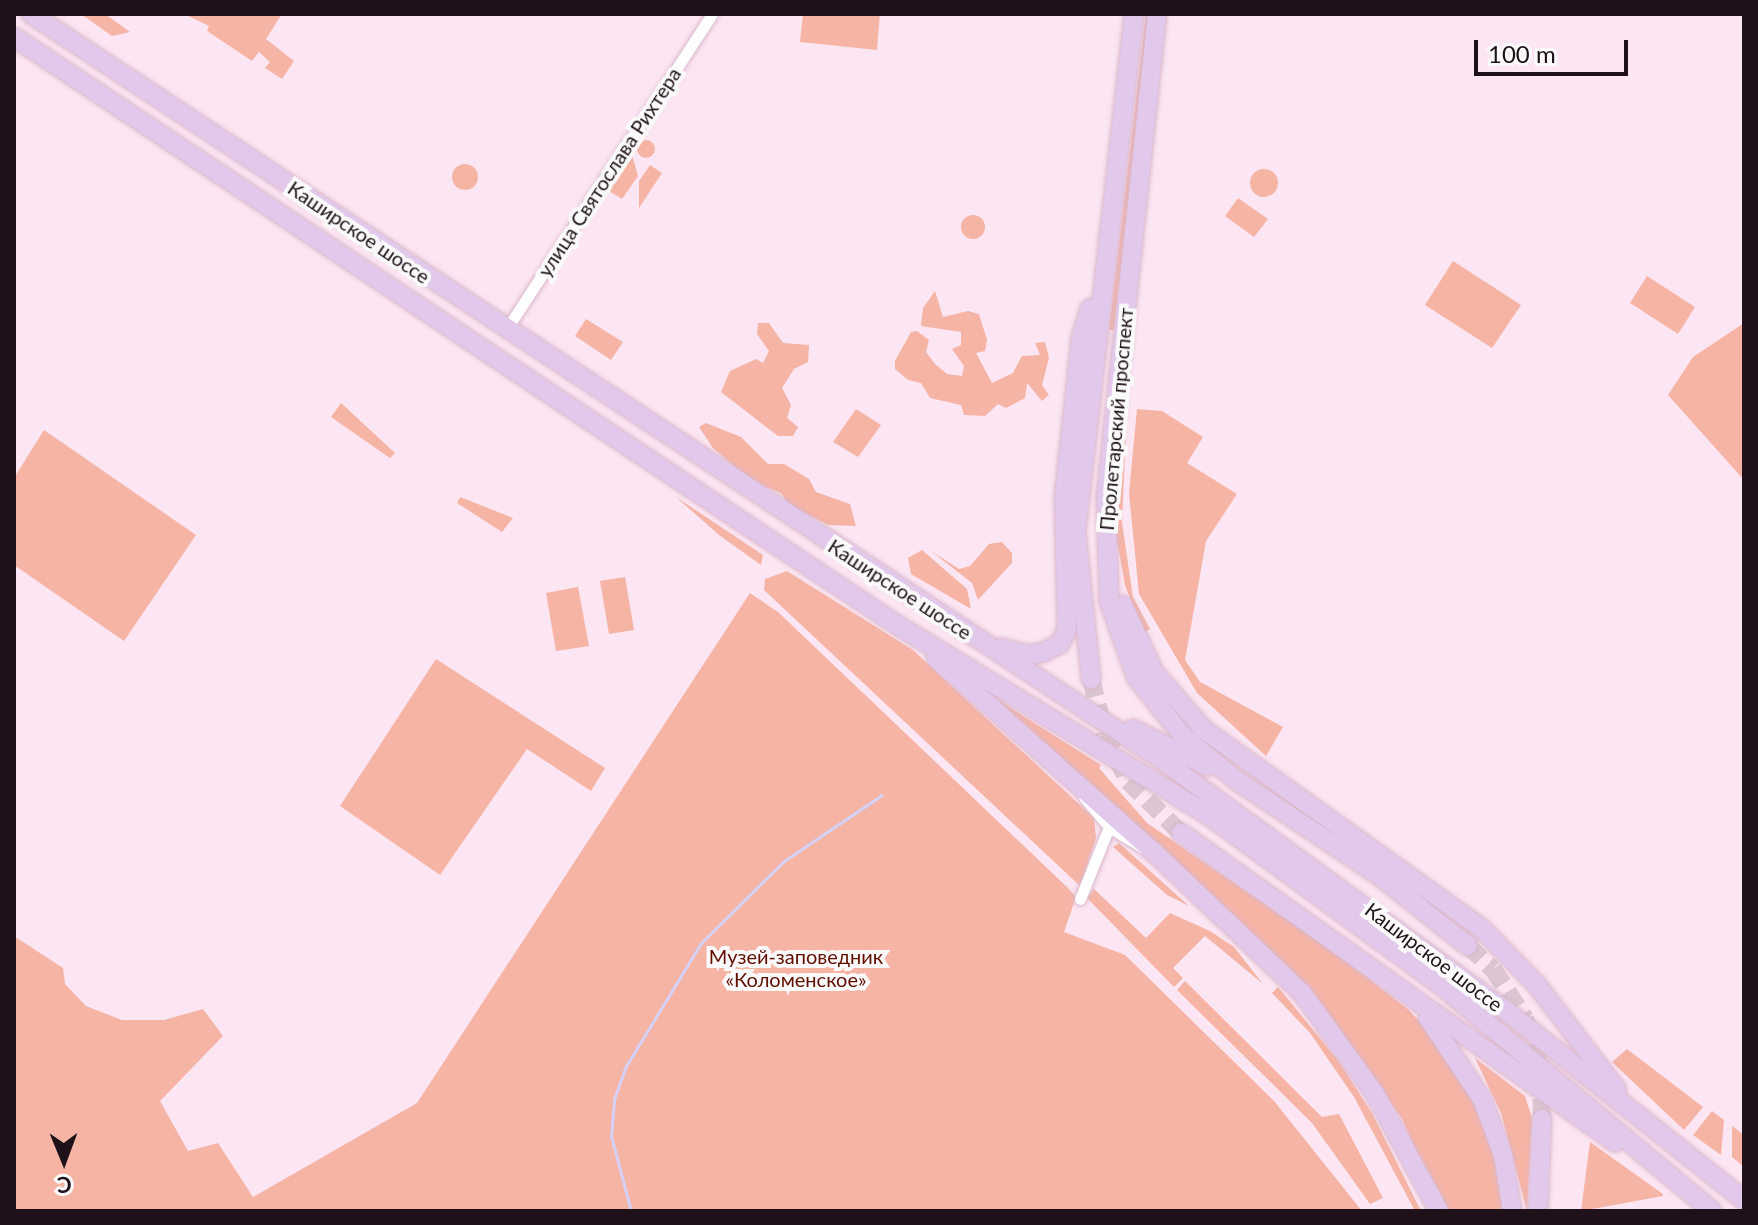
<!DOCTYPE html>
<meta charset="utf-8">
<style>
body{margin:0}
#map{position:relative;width:1758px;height:1225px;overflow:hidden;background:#fce6f3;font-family:Lato,sans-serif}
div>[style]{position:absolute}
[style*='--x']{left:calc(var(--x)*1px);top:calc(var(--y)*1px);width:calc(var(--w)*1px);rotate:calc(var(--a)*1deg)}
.green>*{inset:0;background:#f6b4a5}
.round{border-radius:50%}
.stream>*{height:3px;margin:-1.5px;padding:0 1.5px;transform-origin:1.5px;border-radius:1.5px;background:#d5d1f7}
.primary-tunnel>*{height:18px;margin-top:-9px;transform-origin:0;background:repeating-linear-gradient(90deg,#dbc6d2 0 18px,transparent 0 27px)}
.roads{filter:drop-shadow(0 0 2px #dab6cb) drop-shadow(0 0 2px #dab6cb)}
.minor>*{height:11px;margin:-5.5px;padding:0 5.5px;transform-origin:5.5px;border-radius:5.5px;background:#fff}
.primary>*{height:18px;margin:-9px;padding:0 9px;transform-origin:9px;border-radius:9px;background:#e2c9ec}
span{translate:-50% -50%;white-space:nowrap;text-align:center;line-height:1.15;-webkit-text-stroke:8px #fafafa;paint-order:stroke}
.street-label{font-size:20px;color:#1e1119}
.park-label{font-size:20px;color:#610d00}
.frame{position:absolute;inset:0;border:16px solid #1e1119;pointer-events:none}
.north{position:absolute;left:24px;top:1121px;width:80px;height:80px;-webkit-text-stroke:6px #fafafa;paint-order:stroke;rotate:179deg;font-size:22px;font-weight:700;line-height:32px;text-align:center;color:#1e1119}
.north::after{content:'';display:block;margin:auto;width:28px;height:36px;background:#1e1119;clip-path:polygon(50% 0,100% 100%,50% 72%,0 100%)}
.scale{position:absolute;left:1474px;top:40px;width:154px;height:36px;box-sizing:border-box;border:4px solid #1e1119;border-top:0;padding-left:10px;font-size:24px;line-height:28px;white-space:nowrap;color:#1e1119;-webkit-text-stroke:6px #fafafa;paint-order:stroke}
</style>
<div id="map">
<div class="green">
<div style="clip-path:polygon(81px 14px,105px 14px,130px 32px,112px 36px)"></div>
<div style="clip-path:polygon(184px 14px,282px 14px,266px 39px,294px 61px,282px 79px,265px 68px,270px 62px,259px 52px,252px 61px,207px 31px,209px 26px)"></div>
<div style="clip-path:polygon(803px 14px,880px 14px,877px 50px,800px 42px)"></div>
<div style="clip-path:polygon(1146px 14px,1150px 14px,1114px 330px,1109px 330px)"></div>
<div class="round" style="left:637px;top:140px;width:18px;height:18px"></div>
<div style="clip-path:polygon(632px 155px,638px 176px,622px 199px,609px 191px)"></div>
<div class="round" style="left:452px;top:164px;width:26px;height:26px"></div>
<div style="clip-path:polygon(650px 165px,662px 173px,639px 208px,639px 181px)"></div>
<div class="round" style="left:1250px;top:169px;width:28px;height:28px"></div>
<div style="clip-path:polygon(1238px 198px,1268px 219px,1254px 237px,1225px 216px)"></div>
<div class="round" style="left:961px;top:215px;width:24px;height:24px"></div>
<div style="clip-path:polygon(1453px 261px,1521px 305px,1492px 348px,1425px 305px)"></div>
<div style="clip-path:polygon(1647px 276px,1695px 307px,1678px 334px,1630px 303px)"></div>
<div style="clip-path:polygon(935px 291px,943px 317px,968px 311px,979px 314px,987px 340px,985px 351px,976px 353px,992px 383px,1013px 373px,1022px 356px,1040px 355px,1035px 343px,1045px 342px,1049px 358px,1042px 385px,1049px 395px,1042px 401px,1027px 383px,1025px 398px,1006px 408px,998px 404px,985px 416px,964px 415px,961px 405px,930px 398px,921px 383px,908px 380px,895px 369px,895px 361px,911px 332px,917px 331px,929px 340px,926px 352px,935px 364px,947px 374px,962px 376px,964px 366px,952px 349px,961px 345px,961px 332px,921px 326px,923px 308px)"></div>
<div style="clip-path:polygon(586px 319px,623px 342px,611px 360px,575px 336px)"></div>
<div style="clip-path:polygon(758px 323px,769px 323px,783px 343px,809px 345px,808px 362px,794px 369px,782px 388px,791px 405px,787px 418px,798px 427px,793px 436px,778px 436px,721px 392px,730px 371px,756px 359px,763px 363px,769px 351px,757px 334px)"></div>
<div style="clip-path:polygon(1744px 323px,1744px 480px,1668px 395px,1693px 357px)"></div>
<div style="clip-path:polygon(341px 403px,395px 453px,390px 458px,331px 417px)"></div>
<div style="clip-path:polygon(1127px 406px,1122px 523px,1133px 597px,1150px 629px,1143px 633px,1125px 585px,1116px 535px)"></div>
<div style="clip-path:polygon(856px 409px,881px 425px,858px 457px,833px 442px)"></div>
<div style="clip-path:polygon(1137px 409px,1162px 411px,1203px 437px,1187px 463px,1237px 494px,1206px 541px,1185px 660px,1200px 682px,1283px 727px,1266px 756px,1197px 693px,1139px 594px,1129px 493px)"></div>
<div style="clip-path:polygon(706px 423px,741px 437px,768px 464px,784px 464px,809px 479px,816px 492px,850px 504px,856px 526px,828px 525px,788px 504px,781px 493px,751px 481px,713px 448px,699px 427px)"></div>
<div style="clip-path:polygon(44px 430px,196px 535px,124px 641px,14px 565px,14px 478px)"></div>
<div style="clip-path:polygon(460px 497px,513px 518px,502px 532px,457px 503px)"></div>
<div style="clip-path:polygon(676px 497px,763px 555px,761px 565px,719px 535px)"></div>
<div style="clip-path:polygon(1002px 542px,1012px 553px,1012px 563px,978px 600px,972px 583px,931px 551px,959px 569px,970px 566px,989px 544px)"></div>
<div style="clip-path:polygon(922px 550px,967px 589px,971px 609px,911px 574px,908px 558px)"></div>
<div style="clip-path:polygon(787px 571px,913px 650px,1094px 818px,1096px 838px,1080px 886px,764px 590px,765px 579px)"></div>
<div style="clip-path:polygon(625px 577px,634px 630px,609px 634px,600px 581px)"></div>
<div style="clip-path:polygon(578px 587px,589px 646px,556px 651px,546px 593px)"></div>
<div style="clip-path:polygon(750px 593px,778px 612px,1068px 888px,1076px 897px,1064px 932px,1125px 955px,1274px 1101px,1362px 1211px,14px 1211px,14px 936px,63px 968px,65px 984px,86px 1006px,122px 1020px,164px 1020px,203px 1009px,223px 1036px,160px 1101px,188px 1151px,218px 1143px,253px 1197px,417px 1103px)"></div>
<div style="clip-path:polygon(436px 659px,605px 768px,591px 791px,527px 749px,440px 875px,340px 806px)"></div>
<div style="clip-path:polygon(1000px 701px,1101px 765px,1099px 768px,1147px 823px,1333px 951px,1409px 1010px,1456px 1062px,1493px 1140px,1505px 1211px,1443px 1211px,1402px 1119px,1322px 1005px,998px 704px)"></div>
<div style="clip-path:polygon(1119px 843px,1189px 906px,1167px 895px,1113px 847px)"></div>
<div style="clip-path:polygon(1094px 889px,1146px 938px,1170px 913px,1210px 931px,1234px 947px,1263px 984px,1205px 936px,1173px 968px,1183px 978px,1174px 987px,1087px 898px)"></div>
<div style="clip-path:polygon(1185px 981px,1322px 1117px,1339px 1114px,1383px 1198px,1370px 1204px,1312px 1123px,1177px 990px)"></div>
<div style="clip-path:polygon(1278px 987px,1338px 1060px,1372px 1113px,1421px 1211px,1415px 1211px,1354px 1097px,1310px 1033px,1272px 993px)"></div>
<div style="clip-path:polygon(1627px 1049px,1703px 1107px,1684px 1130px,1612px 1062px)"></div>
<div style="clip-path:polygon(1475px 1058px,1525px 1096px,1532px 1118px,1527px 1211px,1501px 1113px)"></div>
<div style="clip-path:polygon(1712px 1111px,1724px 1120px,1721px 1155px,1693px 1135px)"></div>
<div style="clip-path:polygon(1732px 1126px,1744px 1135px,1744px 1167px,1732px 1157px)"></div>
<div style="clip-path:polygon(1590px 1142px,1663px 1194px,1663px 1196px,1581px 1211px)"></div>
</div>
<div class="stream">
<div style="--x:631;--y:1211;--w:78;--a:-104.9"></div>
<div style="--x:611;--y:1136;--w:37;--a:-85"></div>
<div style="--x:614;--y:1099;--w:35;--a:-70"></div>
<div style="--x:626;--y:1066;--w:144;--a:-58.6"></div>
<div style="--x:701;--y:943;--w:117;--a:-44.7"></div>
<div style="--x:784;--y:861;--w:118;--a:-34"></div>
</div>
<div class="primary-tunnel">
<div style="--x:1091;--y:679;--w:57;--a:75.7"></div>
<div style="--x:1105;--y:734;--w:52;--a:63.9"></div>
<div style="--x:1128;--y:781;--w:74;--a:44.5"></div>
<div style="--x:1468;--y:946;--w:34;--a:43"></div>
<div style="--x:1493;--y:969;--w:59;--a:56.9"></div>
<div style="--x:1525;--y:1018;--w:56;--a:73.5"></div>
<div style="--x:1541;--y:1072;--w:47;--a:88.8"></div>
</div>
<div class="roads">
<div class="minor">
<div style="--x:506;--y:330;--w:377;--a:-56.9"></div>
<div style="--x:1084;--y:797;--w:39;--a:50"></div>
<div style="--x:1109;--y:827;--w:42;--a:31.4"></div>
<div style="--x:1080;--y:899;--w:78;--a:-68.1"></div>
</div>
<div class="primary">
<div style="--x:31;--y:14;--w:1353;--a:33.4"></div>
<div style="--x:1161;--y:759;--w:419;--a:36.1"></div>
<div style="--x:1500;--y:1006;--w:312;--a:38.5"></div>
<div style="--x:1157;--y:14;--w:486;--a:96"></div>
<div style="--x:1106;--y:497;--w:104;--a:88.3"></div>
<div style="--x:1109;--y:601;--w:81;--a:70.4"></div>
<div style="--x:1136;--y:677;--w:75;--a:51.5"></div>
<div style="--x:1183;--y:736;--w:69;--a:39.7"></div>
<div style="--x:1236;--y:780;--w:173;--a:33.7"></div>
<div style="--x:1380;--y:876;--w:112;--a:38.5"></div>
<div style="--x:14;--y:37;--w:1061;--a:33.66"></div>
<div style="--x:897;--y:625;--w:368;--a:31.4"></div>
<div style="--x:1211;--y:817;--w:293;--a:36.2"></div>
<div style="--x:1447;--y:990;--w:345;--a:39.8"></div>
<div style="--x:1123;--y:605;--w:74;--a:65.2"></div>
<div style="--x:1154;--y:672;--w:75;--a:49.3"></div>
<div style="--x:1203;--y:729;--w:342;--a:35.6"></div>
<div style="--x:1481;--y:928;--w:78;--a:45.5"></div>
<div style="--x:1536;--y:984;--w:133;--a:52.6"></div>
<div style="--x:1001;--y:648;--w:29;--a:14"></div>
<div style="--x:1029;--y:655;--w:15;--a:-11"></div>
<div style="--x:1044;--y:652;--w:18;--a:-27"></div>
<div style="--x:1060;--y:644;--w:17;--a:-65"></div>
<div style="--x:1067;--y:629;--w:131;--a:-91.3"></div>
<div style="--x:1064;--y:498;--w:161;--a:-83.9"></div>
<div style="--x:1081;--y:338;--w:31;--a:-73"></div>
<div style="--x:936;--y:658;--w:292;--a:41.7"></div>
<div style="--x:1154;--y:852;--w:206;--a:43.6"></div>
<div style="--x:1303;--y:994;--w:123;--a:54.2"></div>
<div style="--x:1375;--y:1094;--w:133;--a:61.3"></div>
<div style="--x:1091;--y:679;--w:149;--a:-95.8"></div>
<div style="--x:1076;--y:531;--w:520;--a:-83.6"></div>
<div style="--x:1133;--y:729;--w:83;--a:26.6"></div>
<div style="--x:1181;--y:833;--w:533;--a:35.45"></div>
<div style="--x:1428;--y:1018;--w:97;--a:56.3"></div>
<div style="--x:1482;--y:1099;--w:60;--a:69.4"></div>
<div style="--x:1503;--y:1155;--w:57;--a:80.9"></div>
<div style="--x:1538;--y:1211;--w:92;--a:-87.5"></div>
</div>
</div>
<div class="street-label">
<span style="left:609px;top:172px;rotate:-57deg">улица Святослава Рихтера</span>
<span style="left:359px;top:232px;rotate:34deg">Каширское шоссе</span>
<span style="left:1116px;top:419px;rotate:-85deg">Пролетарский проспект</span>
<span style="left:900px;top:589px;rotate:33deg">Каширское шоссе</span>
<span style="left:1434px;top:957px;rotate:37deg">Каширское шоссе</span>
</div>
<div class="park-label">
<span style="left:796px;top:968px">Музей-заповедник<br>«Коломенское»</span>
</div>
<div class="frame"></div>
<div class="north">С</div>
<div class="scale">100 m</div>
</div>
